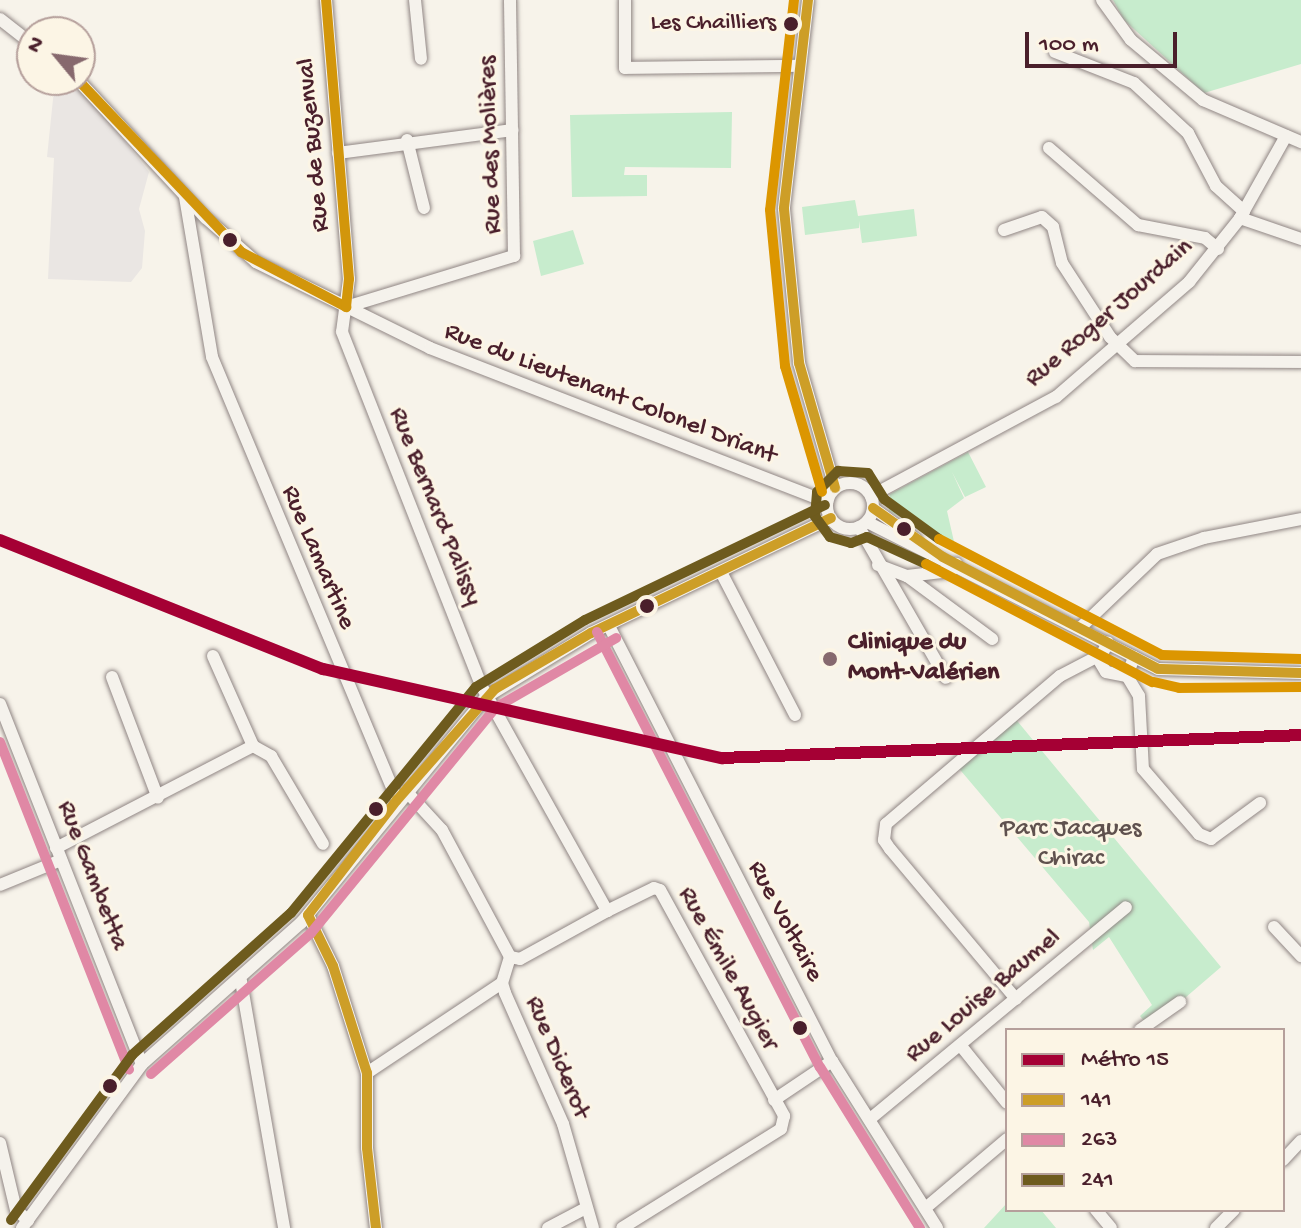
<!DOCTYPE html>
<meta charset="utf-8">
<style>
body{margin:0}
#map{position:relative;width:1301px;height:1228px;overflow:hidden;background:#f7f3ea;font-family:"Gochi Hand",sans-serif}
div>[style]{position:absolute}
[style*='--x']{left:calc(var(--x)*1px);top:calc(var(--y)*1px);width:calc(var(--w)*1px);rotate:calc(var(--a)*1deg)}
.built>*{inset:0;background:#eae6e3}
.green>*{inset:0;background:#c7eccd}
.roads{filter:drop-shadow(0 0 2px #908684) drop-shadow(0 0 2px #908684)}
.minor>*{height:12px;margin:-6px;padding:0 6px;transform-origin:6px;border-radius:6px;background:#f5f2ec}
.minor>.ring{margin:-6px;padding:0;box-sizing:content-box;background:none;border:12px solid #f5f2ec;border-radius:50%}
.bus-1>*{height:10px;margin:-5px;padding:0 5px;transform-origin:5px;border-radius:5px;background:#cd9e27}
.bus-2>*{height:10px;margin:-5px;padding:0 5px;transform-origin:5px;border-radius:5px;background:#e088a5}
.bus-3>*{height:10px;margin:-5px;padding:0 5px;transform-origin:5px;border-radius:5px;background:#6e5b1e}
.bus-4>*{height:10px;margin:-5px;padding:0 5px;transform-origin:5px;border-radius:5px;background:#dc9600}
.bus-5>*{height:10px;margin:-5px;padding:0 5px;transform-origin:5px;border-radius:5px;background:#d2960b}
.metro-1>*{height:12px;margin:-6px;padding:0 6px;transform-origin:6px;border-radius:6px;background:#a50034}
.dots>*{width:22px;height:22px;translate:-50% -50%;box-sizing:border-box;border:4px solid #fcf5e5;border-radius:50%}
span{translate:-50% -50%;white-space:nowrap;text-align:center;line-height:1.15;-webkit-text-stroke:6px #fcf5e5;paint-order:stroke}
.bus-label{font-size:24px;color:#4a1f2b}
.right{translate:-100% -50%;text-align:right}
.street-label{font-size:26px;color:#4a1f2b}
.poi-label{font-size:26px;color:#4a1f2b;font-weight:700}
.left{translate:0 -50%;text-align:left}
.park-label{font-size:26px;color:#5f514e}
.legend{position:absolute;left:1005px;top:1028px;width:280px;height:184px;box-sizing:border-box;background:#fcf5e5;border:2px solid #b59f9b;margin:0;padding:10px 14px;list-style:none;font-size:24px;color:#4a1f2b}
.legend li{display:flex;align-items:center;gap:16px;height:40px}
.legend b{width:40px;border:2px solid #b59f9b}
.north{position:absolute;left:16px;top:16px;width:80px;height:80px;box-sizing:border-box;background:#fcf5e5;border:2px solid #b59f9b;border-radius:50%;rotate:299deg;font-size:22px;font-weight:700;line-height:32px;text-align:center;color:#4a1f2b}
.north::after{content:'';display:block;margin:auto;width:28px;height:36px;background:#87696e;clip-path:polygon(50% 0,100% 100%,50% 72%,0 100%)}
.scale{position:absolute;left:1025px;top:32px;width:152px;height:36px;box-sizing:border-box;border:4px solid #4a1f2b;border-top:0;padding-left:10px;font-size:24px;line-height:28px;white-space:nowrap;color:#4a1f2b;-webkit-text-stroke:6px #fcf5e5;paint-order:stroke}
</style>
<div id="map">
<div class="built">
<div style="clip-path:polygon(55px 80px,66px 80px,92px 100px,149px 172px,139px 209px,145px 231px,142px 268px,131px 282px,48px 279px,54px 158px,47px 157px)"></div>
</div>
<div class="green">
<div style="clip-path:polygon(1113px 0,1301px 0,1301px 64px,1204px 93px,1124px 20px)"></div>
<div style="clip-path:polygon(732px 112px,731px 168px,625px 167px,624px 175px,647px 175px,647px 196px,572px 197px,570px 115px)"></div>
<div style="clip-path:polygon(855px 200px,858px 216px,914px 209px,917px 236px,862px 243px,859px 221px,859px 228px,805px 235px,802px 207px)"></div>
<div style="clip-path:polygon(573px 230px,584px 264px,541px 276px,533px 241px)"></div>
<div style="clip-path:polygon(968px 452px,986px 487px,965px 497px,952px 472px,964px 498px,947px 511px,955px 546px,889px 511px,890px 494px)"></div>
<div style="clip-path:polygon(1013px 716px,1221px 967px,1150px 1028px,1140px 1016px,1152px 1005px,1109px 937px,1093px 950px,1089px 922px,956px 765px)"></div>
<div style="clip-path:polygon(1007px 1203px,1007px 1210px,1041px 1210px,1056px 1228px,984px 1228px)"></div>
</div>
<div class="roads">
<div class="minor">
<div style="--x:326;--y:0;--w:280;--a:85.3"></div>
<div style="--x:349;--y:279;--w:53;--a:97.5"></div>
<div style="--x:342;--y:332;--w:382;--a:68.5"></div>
<div style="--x:482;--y:687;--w:257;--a:60.8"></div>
<div style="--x:607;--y:911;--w:52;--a:-26.1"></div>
<div style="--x:654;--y:888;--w:6;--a:18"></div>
<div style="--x:660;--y:890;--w:258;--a:61.2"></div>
<div style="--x:784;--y:1116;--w:13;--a:103"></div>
<div style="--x:781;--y:1129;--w:187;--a:148.1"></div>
<div style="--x:415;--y:0;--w:59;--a:84.2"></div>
<div style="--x:625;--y:0;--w:68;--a:90"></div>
<div style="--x:625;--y:68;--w:172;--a:-0.7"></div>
<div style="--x:808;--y:0;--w:210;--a:96.6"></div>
<div style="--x:784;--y:209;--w:155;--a:84.4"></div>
<div style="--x:799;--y:363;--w:130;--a:73.9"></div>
<div style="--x:1102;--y:0;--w:49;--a:54.1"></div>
<div style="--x:1131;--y:40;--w:94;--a:39.8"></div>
<div style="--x:1203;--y:100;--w:107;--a:23.2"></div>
<div style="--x:0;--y:19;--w:41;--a:38"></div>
<div style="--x:1055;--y:52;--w:85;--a:21.4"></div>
<div style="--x:1134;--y:83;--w:74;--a:42.8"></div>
<div style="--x:1188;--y:133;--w:60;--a:62.2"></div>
<div style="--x:1216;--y:186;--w:38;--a:42"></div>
<div style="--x:78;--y:80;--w:188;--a:47.2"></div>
<div style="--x:206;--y:218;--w:67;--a:41.3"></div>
<div style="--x:256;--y:262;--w:194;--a:26.3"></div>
<div style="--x:430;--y:348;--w:426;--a:21.2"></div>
<div style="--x:407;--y:140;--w:70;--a:76"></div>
<div style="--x:1049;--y:148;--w:118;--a:40.9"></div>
<div style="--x:1138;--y:225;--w:68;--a:11"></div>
<div style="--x:1205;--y:238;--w:17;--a:40"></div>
<div style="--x:338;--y:153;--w:176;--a:-7.5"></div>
<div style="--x:185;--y:197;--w:162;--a:80.4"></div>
<div style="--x:212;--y:357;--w:480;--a:67.3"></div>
<div style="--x:1240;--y:218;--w:65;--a:19"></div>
<div style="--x:1004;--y:230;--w:40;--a:-18.9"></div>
<div style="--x:1042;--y:217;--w:15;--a:42"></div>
<div style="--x:1053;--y:227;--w:37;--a:76"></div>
<div style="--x:1062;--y:263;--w:88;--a:57"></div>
<div style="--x:1110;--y:337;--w:35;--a:44"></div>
<div style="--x:1135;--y:361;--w:166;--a:0.3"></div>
<div style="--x:346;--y:307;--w:176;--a:-16.9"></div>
<div style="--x:514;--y:256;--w:256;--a:-90.9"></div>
<div class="ring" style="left:827px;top:483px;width:34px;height:34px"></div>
<div style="--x:871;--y:496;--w:210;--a:-28.2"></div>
<div style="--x:1056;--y:397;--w:176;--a:-40.8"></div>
<div style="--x:1189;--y:282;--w:82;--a:-51.4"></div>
<div style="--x:1240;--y:218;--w:94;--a:-60.7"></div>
<div style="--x:873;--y:508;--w:53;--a:35.8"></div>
<div style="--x:867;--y:522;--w:326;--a:26.8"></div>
<div style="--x:1158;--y:669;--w:143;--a:1.6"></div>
<div style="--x:859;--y:527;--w:174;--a:60.1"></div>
<div style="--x:878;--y:565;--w:31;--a:21"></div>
<div style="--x:907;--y:576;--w:106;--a:36.5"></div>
<div style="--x:721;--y:572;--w:161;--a:62.6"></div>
<div style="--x:907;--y:576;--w:44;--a:-6.5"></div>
<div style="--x:951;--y:571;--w:9;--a:-54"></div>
<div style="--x:609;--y:626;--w:489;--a:62.9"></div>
<div style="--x:832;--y:1061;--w:197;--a:57.8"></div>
<div style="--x:1081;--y:627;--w:105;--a:-43.8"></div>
<div style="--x:1157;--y:554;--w:50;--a:-18.8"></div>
<div style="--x:1204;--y:538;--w:99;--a:-11.1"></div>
<div style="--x:213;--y:656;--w:98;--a:66"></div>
<div style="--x:1097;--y:657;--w:17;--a:59"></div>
<div style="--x:1106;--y:672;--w:21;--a:11"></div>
<div style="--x:1134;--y:657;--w:20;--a:110"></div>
<div style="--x:1127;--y:676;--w:23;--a:59"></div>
<div style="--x:1139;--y:696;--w:73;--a:86.9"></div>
<div style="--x:1143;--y:769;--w:86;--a:49.3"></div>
<div style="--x:1199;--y:834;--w:13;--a:23"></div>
<div style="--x:1211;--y:839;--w:61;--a:-36.3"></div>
<div style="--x:112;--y:677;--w:129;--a:69.2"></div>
<div style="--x:0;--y:704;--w:387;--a:68.5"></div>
<div style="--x:406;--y:791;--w:53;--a:47.3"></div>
<div style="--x:442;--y:830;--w:144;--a:61.8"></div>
<div style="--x:510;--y:957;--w:27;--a:107"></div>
<div style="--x:502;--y:983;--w:10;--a:73"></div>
<div style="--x:505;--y:993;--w:143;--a:66.1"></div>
<div style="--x:563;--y:1124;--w:108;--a:73.9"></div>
<div style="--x:56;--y:848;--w:222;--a:-27.4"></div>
<div style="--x:253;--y:746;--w:21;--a:29"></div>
<div style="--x:271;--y:756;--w:102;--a:59.4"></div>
<div style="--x:0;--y:885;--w:66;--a:-22.3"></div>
<div style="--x:308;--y:915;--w:57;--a:63.9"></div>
<div style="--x:333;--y:966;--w:112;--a:72.4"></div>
<div style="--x:367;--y:1073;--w:75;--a:90"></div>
<div style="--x:367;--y:1148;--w:81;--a:83.6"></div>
<div style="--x:1274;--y:927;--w:40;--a:47"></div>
<div style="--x:510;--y:957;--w:10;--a:11"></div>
<div style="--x:520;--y:959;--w:99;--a:-28.9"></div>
<div style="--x:241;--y:981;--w:251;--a:80.1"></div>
<div style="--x:1016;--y:999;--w:196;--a:-130"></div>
<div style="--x:890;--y:849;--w:11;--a:-124"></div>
<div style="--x:884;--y:840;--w:16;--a:-83"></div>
<div style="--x:886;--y:824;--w:228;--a:-40.4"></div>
<div style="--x:1060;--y:676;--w:47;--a:-27.6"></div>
<div style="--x:1102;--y:654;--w:13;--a:-63"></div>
<div style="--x:1140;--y:1030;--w:49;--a:-35"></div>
<div style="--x:961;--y:1046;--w:73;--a:51.1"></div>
<div style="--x:367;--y:1073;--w:162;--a:-33.7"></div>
<div style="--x:774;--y:1100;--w:70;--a:-33.9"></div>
<div style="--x:870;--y:1119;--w:332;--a:-39.6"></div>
<div style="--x:0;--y:1143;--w:69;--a:76.6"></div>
<div style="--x:16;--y:1210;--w:16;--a:40"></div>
<div style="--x:1283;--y:1160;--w:26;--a:-47"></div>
<div style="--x:929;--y:1205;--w:102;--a:-40.2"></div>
<div style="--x:1096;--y:1210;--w:23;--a:50"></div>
<div style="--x:22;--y:1228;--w:203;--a:-53.8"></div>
<div style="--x:142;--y:1064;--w:213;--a:-41.6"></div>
<div style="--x:301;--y:923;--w:292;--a:-50.7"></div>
<div style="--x:486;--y:697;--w:123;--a:-31.4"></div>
<div style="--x:591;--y:633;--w:266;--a:-25.6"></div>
<div style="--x:548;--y:1228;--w:43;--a:-27.8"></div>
<div style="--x:1216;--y:1228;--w:25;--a:-45"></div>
</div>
</div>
<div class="bus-1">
<div style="--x:808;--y:0;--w:210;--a:96.6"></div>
<div style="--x:784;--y:209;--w:155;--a:84.4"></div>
<div style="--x:799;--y:363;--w:130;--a:73.9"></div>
<div style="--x:873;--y:508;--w:85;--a:35"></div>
<div style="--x:943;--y:557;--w:242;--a:27.5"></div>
<div style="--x:1158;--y:669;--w:143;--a:1.6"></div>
<div style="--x:308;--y:915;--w:145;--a:-52.3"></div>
<div style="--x:397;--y:800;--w:148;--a:-48.6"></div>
<div style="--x:495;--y:689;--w:111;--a:-30.3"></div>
<div style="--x:591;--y:633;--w:266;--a:-25.6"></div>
<div style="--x:308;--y:915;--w:57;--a:63.9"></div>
<div style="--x:333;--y:966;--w:112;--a:72.4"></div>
<div style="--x:367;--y:1073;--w:75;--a:90"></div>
<div style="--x:367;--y:1148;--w:81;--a:83.6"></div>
</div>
<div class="bus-2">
<div style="--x:597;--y:632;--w:489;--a:62.9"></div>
<div style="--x:820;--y:1067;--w:190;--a:58.2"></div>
<div style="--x:0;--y:742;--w:352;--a:68.5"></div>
<div style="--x:151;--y:1074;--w:213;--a:-41.4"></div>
<div style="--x:311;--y:933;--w:291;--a:-50.7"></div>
<div style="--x:495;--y:708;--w:140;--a:-30"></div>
</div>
<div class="bus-3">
<div style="--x:926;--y:564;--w:65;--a:-155.4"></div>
<div style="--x:867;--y:537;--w:17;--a:159"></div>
<div style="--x:851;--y:543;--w:22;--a:-164"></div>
<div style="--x:830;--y:537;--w:26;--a:-126"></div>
<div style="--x:815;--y:516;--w:24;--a:-85"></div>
<div style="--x:817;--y:492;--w:30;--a:-45"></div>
<div style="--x:838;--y:471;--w:30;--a:4"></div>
<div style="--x:868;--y:473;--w:31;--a:58"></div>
<div style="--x:884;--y:499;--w:68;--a:36"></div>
<div style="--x:11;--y:1220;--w:205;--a:-53.7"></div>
<div style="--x:132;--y:1055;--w:213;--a:-41.8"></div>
<div style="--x:291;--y:913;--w:292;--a:-50.7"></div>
<div style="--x:476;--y:687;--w:128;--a:-31.6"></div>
<div style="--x:585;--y:620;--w:266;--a:-25.6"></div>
</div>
<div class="bus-4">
<div style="--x:794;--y:0;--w:211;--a:96.5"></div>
<div style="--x:770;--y:210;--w:157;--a:84.5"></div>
<div style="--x:785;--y:366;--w:131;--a:73.6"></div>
<div style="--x:939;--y:539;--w:251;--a:27.5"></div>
<div style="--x:1162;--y:655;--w:139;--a:1.6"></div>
<div style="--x:926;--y:564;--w:255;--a:27.6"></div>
<div style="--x:1154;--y:682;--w:26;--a:13"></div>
<div style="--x:1179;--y:688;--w:122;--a:-0.5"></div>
</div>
<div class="bus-5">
<div style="--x:78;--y:80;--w:237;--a:46.5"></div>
<div style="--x:241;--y:252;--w:119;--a:27.6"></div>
<div style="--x:346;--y:307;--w:28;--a:-84"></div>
<div style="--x:349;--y:279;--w:280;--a:-94.7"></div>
</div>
<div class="metro-1">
<div style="--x:0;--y:540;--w:348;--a:21.8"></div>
<div style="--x:323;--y:669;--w:409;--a:12.6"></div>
<div style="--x:722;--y:758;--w:579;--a:-2.27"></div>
</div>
<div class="dots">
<div style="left:791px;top:24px;background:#4a1f2b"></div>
<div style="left:230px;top:240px;background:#4a1f2b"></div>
<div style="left:904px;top:529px;background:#4a1f2b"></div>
<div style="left:647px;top:606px;background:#4a1f2b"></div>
<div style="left:830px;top:659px;background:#87696e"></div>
<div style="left:376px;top:809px;background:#4a1f2b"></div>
<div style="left:800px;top:1028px;background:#4a1f2b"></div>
<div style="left:110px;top:1086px;background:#4a1f2b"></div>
</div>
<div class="bus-label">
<span class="right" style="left:776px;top:24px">Les Chailliers</span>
</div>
<div class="street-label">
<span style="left:315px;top:145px;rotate:-95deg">Rue de Buzenval</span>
<span style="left:492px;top:145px;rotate:-92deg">Rue des Molières</span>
<span style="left:1110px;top:314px;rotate:-41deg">Rue Roger Jourdain</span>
<span style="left:610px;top:395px;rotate:21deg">Rue du Lieutenant Colonel Driant</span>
<span style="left:434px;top:507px;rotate:68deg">Rue Bernard Palissy</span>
<span style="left:317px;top:558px;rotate:67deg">Rue Lamartine</span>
<span style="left:91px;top:876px;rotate:69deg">Rue Gambetta</span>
<span style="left:784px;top:922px;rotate:62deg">Rue Voltaire</span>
<span style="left:727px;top:969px;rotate:61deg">Rue Émile Augier</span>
<span style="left:984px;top:997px;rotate:-40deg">Rue Louise Baumel</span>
<span style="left:556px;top:1058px;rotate:67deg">Rue Diderot</span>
</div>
<div class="poi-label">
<span class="left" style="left:848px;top:659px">Clinique du<br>Mont-Valérien</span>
</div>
<div class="park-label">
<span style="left:1071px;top:845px">Parc Jacques<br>Chirac</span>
</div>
<ul class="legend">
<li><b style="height:10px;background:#a50034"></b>Métro 15</li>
<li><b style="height:10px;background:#cd9e27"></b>141</li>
<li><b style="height:10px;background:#e088a5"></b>263</li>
<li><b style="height:10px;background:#6e5b1e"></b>241</li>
</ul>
<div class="north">N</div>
<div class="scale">100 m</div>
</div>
